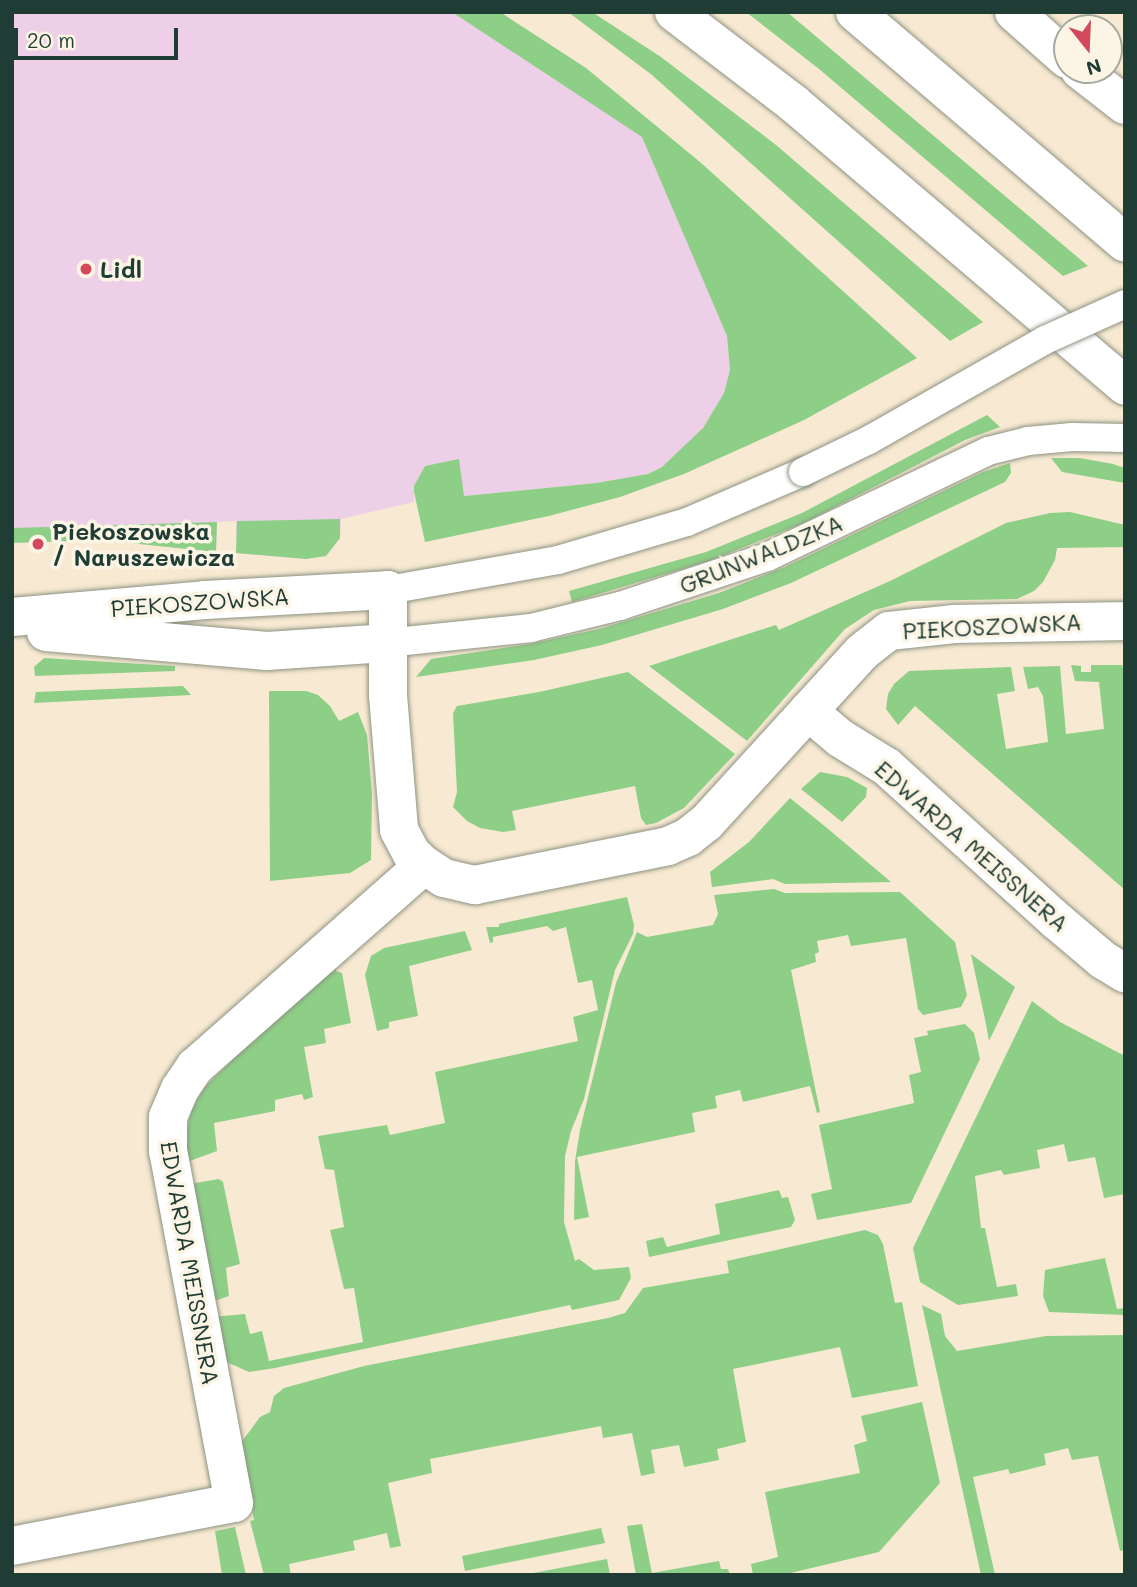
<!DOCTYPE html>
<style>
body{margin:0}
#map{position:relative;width:1137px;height:1587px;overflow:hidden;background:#f8e9d2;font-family:Mali,sans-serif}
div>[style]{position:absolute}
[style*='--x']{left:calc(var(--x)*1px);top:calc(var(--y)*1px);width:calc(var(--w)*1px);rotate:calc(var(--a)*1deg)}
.built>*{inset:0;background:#edd0e8}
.green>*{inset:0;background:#8ecf87}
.roads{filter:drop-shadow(0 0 2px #8c9383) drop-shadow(0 0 2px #8c9383)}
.lane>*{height:28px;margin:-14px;padding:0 14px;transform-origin:14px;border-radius:14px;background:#fff}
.street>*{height:38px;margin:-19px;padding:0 19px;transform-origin:19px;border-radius:19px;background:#fff}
.secondary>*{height:38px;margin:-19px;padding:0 19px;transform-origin:19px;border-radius:19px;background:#fff}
.bridges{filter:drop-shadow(0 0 2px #8c9383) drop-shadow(0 0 2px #8c9383)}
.lane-bridge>*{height:28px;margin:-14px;padding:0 14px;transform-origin:14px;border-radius:14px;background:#fff}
.dots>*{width:19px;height:19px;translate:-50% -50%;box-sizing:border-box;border:4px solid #fcf5e5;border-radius:50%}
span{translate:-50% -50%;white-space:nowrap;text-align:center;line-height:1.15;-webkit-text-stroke:7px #fcf5e5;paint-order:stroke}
.poi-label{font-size:23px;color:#1f3d34;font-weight:700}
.left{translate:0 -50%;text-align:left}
.street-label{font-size:23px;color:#1f3d34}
.frame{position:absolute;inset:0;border:14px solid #1f3d34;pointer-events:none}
.north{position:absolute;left:1053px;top:14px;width:70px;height:70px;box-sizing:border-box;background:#fcf5e5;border:2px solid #a4ab9e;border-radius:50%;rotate:162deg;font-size:19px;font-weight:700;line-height:28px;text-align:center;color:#1f3d34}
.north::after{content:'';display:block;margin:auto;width:24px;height:32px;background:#d1495b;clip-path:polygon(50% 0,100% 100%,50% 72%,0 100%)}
.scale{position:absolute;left:14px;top:28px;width:164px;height:32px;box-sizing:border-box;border:4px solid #1f3d34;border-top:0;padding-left:9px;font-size:21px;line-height:24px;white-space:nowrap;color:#1f3d34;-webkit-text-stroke:5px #fcf5e5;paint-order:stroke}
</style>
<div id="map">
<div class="built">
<div style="clip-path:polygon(12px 12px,457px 12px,645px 134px,727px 336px,730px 370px,724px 393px,703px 428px,688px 444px,662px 467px,648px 474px,596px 483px,464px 496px,414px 486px,414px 502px,341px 519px,340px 538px,326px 556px,306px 559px,236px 553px,236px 521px,217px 522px,216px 552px,101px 540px,12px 543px)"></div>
</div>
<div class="green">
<div style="clip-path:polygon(452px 12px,500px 12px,586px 68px,700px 162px,917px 358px,804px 420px,684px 474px,620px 497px,549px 516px,425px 542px,414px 492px,414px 486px,425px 466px,459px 459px,464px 496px,596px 483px,648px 474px,662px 467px,703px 428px,724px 393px,730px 370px,727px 336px,642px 137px)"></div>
<div style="clip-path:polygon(568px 12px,592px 12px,661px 57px,776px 145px,983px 322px,950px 341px,652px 75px)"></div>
<div style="clip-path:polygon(746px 12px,787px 12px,1088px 266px,1063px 276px,819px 69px)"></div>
<div style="clip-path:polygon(987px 415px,1000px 427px,965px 440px,806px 522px,709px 561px,572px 602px,569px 591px,706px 552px,802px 513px)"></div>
<div style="clip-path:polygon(1051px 458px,1080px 458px,1113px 464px,1125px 468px,1125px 483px,1062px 472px)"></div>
<div style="clip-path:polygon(1010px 463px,1011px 473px,1005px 482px,791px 583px,723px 609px,602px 645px,534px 660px,416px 677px,431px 659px,530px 644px,599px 629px,719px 593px,785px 567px,983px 472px)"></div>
<div style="clip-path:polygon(1070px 512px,1125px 525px,1125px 547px,1057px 548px,1055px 560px,1043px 582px,1034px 591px,1017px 599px,910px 601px,874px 610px,845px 629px,747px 741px,649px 666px,776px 625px,779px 630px,890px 581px,1006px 523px,1050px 513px)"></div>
<div style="clip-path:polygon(340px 519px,340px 538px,326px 556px,306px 559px,236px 553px,237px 521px)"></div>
<div style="clip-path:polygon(217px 522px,216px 552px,101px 540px,12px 543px,12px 528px)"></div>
<div style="clip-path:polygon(44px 658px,175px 666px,175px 671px,35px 676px,34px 667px)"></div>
<div style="clip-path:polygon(1071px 665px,1081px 666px,1081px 672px,1091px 672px,1091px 665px,1122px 665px,1125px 676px,1125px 890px,915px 706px,898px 725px,886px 709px,888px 694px,894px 684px,909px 671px,1011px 667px,1015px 691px,997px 694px,1006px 749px,1048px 742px,1043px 696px,1038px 687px,1028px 689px,1023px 667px,1060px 666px,1066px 734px,1104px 729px,1099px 682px,1075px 681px)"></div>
<div style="clip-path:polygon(628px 672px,735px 754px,684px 808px,656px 823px,646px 825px,641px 818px,635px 786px,512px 811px,516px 830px,503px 832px,480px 828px,467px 821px,453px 807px,457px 792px,453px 713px,457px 706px,539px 692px)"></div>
<div style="clip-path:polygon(183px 686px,191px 695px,34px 703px,36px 692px)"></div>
<div style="clip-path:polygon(269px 691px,306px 691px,318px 695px,330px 706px,339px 721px,358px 712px,367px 735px,372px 793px,371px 860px,350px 873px,270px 881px)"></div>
<div style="clip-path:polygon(820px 772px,847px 777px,867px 788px,866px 797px,842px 822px,801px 789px)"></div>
<div style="clip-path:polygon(790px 798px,827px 828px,891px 882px,785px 884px,773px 879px,712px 887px,710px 872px,749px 842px)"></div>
<div style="clip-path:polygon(774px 889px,785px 893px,900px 892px,955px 942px,967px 995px,961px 1007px,923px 1015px,918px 1009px,906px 938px,851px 946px,848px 935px,817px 941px,819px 952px,815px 954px,816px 962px,791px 970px,820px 1112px,817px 1113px,810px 1086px,743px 1102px,740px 1090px,715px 1096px,717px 1108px,692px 1113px,695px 1132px,577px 1157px,589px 1217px,574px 1220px,575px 1161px,580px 1130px,616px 983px,637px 932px,647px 937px,713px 925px,718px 914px,714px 895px)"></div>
<div style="clip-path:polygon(627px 897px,634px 925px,633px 934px,615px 970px,584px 1099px,571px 1131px,565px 1156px,564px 1222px,575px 1261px,579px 1259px,594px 1270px,629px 1267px,631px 1278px,619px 1300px,572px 1310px,570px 1305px,275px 1368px,249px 1372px,229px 1363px,224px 1358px,213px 1317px,245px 1314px,250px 1334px,262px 1331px,269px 1361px,363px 1342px,354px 1288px,344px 1289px,330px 1230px,344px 1227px,334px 1170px,325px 1169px,318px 1136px,387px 1125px,390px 1135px,445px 1123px,435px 1072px,578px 1041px,573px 1017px,598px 1010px,592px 980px,578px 983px,566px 927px,553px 931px,547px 926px,493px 937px,493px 942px,490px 943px,486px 927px,499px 927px,499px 924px)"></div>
<div style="clip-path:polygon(465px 931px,472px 950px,409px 966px,418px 1016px,389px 1022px,389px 1028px,377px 1031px,365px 975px,371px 956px,384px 948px)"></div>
<div style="clip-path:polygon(971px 954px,1015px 987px,989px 1041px,986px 1024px)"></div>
<div style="clip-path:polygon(336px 966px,336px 971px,342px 973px,351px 1023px,324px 1029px,326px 1043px,304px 1047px,313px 1097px,304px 1100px,302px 1094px,275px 1100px,275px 1111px,214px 1123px,217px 1151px,187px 1162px,185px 1149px,187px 1130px,191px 1112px,203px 1089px,243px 1049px)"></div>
<div style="clip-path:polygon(1032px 1001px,1060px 1022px,1125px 1056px,1125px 1194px,1104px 1198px,1095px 1157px,1068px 1162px,1064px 1144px,1037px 1150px,1040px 1168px,1004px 1175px,1001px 1170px,975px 1176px,981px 1228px,985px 1228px,997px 1287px,1016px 1284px,1018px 1296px,958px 1305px,920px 1282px,913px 1248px)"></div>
<div style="clip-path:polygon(965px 1024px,974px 1033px,980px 1059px,911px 1203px,817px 1220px,811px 1194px,832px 1189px,819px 1125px,914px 1103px,909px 1075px,921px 1072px,914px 1038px,928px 1035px,927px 1031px)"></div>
<div style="clip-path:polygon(219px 1179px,223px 1182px,240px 1264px,226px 1268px,229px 1296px,212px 1302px,190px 1184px)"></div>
<div style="clip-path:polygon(779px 1190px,782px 1198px,788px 1197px,795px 1220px,791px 1227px,649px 1257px,646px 1241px,663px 1237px,667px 1247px,720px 1234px,715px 1204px)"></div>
<div style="clip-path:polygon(865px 1230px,878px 1235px,883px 1244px,895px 1303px,902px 1302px,918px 1386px,852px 1398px,840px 1347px,733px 1369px,746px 1442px,717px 1449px,719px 1460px,684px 1467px,679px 1445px,651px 1450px,655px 1473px,641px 1476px,632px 1433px,603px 1438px,601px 1426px,430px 1459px,432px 1473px,388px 1483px,401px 1546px,390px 1548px,387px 1533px,353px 1541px,355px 1550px,289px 1564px,291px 1575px,264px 1575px,250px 1521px,254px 1520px,240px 1444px,260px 1417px,270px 1412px,274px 1396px,284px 1388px,364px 1366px,608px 1318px,625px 1313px,643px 1288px,729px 1273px,727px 1261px)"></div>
<div style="clip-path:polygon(1105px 1258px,1117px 1309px,1125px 1308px,1125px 1315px,1049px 1312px,1043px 1296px,1045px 1270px)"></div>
<div style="clip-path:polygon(922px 1305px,941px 1314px,945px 1336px,957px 1351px,1046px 1336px,1125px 1335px,1125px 1550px,1120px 1551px,1098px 1456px,1072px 1460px,1068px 1448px,1044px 1454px,1046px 1465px,1010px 1474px,1008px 1469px,973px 1477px,995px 1575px,981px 1575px)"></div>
<div style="clip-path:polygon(922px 1402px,940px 1483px,879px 1552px,782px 1575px,753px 1575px,751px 1564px,778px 1557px,765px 1492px,860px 1473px,854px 1445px,867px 1441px,861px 1416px)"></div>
<div style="clip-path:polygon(642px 1524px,652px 1573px,719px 1561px,721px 1569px,728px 1569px,730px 1575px,636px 1575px,627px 1526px)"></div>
<div style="clip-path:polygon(235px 1527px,246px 1575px,222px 1575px,215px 1531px)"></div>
<div style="clip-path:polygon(601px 1528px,605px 1543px,465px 1571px,462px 1556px)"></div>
<div style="clip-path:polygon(607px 1559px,610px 1575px,523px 1575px)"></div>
</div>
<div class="roads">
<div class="lane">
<div style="--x:388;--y:590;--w:173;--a:-10"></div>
<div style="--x:558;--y:560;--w:134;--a:-16.4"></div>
<div style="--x:687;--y:522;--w:126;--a:-23.3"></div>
<div style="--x:386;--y:643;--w:146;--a:-5.9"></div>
<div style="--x:531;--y:628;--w:92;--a:-13.9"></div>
<div style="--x:620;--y:606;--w:155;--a:-18.4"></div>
<div style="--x:767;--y:557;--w:245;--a:-25.6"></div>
<div style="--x:988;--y:451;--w:41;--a:-14"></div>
<div style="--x:1028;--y:441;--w:44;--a:-5.2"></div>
<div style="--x:1072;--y:437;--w:53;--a:1.1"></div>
</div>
<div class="street">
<div style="--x:1014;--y:12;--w:71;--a:41.6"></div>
<div style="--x:1080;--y:70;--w:57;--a:37.9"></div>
<div style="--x:12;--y:617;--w:194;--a:-5"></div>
<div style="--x:205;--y:600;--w:183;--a:-3.1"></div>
<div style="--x:388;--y:590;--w:105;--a:90"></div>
<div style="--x:388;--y:695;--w:135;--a:85.3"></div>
<div style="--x:399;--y:830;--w:27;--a:62"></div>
<div style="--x:412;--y:854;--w:16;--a:43"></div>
<div style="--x:424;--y:865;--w:24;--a:33"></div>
<div style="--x:444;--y:878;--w:32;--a:13"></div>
<div style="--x:475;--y:885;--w:197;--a:-11.4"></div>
<div style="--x:668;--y:846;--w:22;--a:-24"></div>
<div style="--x:688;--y:837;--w:23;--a:-38"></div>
<div style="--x:706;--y:823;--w:231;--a:-47.6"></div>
<div style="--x:862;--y:652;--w:34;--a:-38"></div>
<div style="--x:889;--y:631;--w:66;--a:-6.1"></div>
<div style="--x:955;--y:624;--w:170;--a:-1"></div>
<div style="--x:46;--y:632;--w:222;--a:4.9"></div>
<div style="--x:267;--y:651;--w:119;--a:-3.8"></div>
<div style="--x:808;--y:711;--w:42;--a:40.2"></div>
<div style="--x:840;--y:738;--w:55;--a:31.7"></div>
<div style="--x:887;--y:767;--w:229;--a:42.2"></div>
<div style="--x:1057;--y:921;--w:60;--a:40.3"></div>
<div style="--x:1103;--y:960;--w:26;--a:31"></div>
<div style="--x:12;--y:1546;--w:226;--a:-11"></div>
<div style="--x:234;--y:1503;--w:358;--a:-100.6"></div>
<div style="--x:168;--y:1151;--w:34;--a:-90"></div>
<div style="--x:168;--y:1117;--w:30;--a:-67"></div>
<div style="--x:180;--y:1089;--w:27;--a:-56"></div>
<div style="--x:195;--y:1067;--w:305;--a:-41.4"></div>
</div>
<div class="secondary">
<div style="--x:674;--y:12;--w:150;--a:37.4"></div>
<div style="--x:793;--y:103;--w:436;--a:40.4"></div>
<div style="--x:855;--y:12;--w:355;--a:40.5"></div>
</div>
</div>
<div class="bridges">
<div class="lane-bridge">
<div style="--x:803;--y:472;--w:73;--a:-25.9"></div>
<div style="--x:869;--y:440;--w:202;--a:-29.6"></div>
<div style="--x:1045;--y:340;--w:88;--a:-24.2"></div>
</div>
</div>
<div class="dots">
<div style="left:86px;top:269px;background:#d1495b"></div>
<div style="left:38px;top:544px;background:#d1495b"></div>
</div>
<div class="poi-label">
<span class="left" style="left:100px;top:269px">Lidl</span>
<span class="left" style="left:52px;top:544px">Piekoszowska<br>/ Naruszewicza</span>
</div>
<div class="street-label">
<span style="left:761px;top:554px;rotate:-22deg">GRUNWALDZKA</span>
<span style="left:200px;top:602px;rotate:-4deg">PIEKOSZOWSKA</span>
<span style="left:992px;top:626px;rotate:-3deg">PIEKOSZOWSKA</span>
<span style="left:972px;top:846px;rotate:41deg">EDWARDA MEISSNERA</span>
<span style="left:190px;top:1263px;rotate:80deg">EDWARDA MEISSNERA</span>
</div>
<div class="frame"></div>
<div class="north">N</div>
<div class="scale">20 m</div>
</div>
